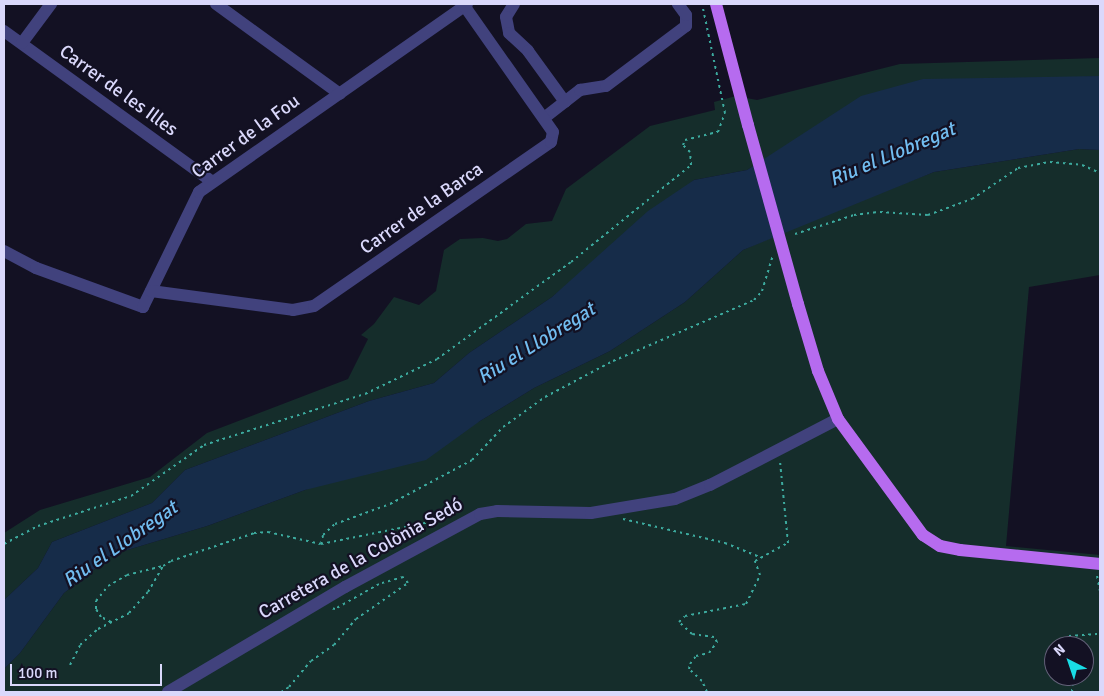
<!DOCTYPE html>
<meta charset="utf-8">
<style>
body{margin:0}
#map{position:relative;width:1104px;height:696px;overflow:hidden;background:#131123;font-family:Signika,sans-serif}
div>[style]{position:absolute}
[style*='--x']{left:calc(var(--x)*1px);top:calc(var(--y)*1px);width:calc(var(--w)*1px);rotate:calc(var(--a)*1deg)}
.green>*{inset:0;background:#152d2b}
.water>*{inset:0;background:#162c49}
.path>*{height:2px;margin-top:-1px;transform-origin:0;background:repeating-linear-gradient(90deg,#3caa9e 0 2.5px,transparent 0 6.5px)}
.minor>*{height:12px;margin:-6px;padding:0 6px;transform-origin:6px;border-radius:6px;background:#41427d}
.major>*{height:12px;margin:-6px;padding:0 6px;transform-origin:6px;border-radius:6px;background:#b66bef}
.major-bridge>*{height:12px;margin:-6px;padding:0 6px;transform-origin:6px;border-radius:6px;background:#b66bef}
span{translate:-50% -50%;white-space:nowrap;text-align:center;line-height:1.15;-webkit-text-stroke:4.5px #131123;paint-order:stroke}
.street-label{font-size:19px;color:#dad8fb}
.water-label{font-size:20px;color:#71bcef;font-style:italic}
.frame{position:absolute;inset:0;border:5px solid #dad8fb;pointer-events:none}
.north{position:absolute;left:1044px;top:636px;width:50px;height:50px;box-sizing:border-box;background:#131123;border:1px solid #636179;border-radius:50%;rotate:319deg;font-size:14px;font-weight:700;line-height:20px;text-align:center;color:#dad8fb}
.north::after{content:'';display:block;margin:auto;width:18px;height:22px;background:#19dce5;clip-path:polygon(50% 0,100% 100%,50% 72%,0 100%)}
.scale{position:absolute;left:10px;top:664px;width:152px;height:22px;box-sizing:border-box;border:2px solid #dad8fb;border-top:0;padding-left:6px;font-size:15px;line-height:18px;white-space:nowrap;color:#dad8fb;-webkit-text-stroke:4px #131123;paint-order:stroke}
</style>
<div id="map">
<div class="green">
<div style="clip-path:polygon(1100px 58px,1100px 76px,1054px 79px,794px 141px,747px 170px,694px 180px,552px 297px,469px 353px,434px 383px,369px 401px,185px 470px,152px 503px,52px 542px,38px 568px,4px 600px,4px 533px,40px 510px,150px 477px,207px 433px,348px 379px,368px 339px,361px 335px,374px 324px,394px 297px,419px 305px,436px 291px,444px 250px,460px 239px,483px 238px,498px 241px,507px 239px,526px 224px,552px 221px,566px 189px,650px 126px,715px 110px,714px 102px,736px 96px,757px 100px,900px 64px)"></div>
<div style="clip-path:polygon(evenodd,1079px 149px,1100px 150px,1100px 275px,1029px 287px,1006px 546px,1100px 555px,1100px 692px,4px 692px,4px 669px,20px 653px,64px 593px,114px 554px,207px 526px,305px 490px,480px 421px,534px 388px,610px 351px,685px 302px,743px 250px,835px 210px,934px 172px,1079px 149px,1054px 646px,1084px 646px,1084px 676px,1054px 676px,1054px 646px)"></div>
</div>
<div class="water">
<div style="clip-path:polygon(1100px 76px,1100px 150px,1079px 149px,934px 172px,743px 250px,685px 302px,610px 351px,534px 388px,480px 421px,426px 460px,305px 490px,207px 526px,114px 554px,64px 593px,20px 653px,4px 669px,4px 600px,38px 568px,52px 542px,152px 503px,185px 470px,369px 401px,434px 383px,469px 353px,552px 297px,648px 211px,694px 180px,747px 170px,861px 96px,923px 79px)"></div>
</div>
<div class="path">
<div style="--x:795;--y:234;--w:62;--a:-17.9"></div>
<div style="--x:854;--y:215;--w:26;--a:-7"></div>
<div style="--x:880;--y:212;--w:48;--a:3.6"></div>
<div style="--x:928;--y:215;--w:47;--a:-20"></div>
<div style="--x:972;--y:199;--w:55;--a:-34"></div>
<div style="--x:1018;--y:168;--w:33;--a:-11"></div>
<div style="--x:1050;--y:162;--w:32;--a:5"></div>
<div style="--x:1082;--y:165;--w:20;--a:24"></div>
<div style="--x:623;--y:519;--w:105;--a:13.2"></div>
<div style="--x:725;--y:543;--w:38;--a:22"></div>
<div style="--x:4;--y:544;--w:38;--a:-28"></div>
<div style="--x:38;--y:526;--w:98;--a:-17.9"></div>
<div style="--x:131;--y:496;--w:89;--a:-34.9"></div>
<div style="--x:204;--y:445;--w:169;--a:-17.6"></div>
<div style="--x:365;--y:394;--w:80;--a:-25.9"></div>
<div style="--x:437;--y:359;--w:165;--a:-35.9"></div>
<div style="--x:571;--y:262;--w:154;--a:-38.9"></div>
<div style="--x:691;--y:165;--w:13;--a:-94"></div>
<div style="--x:690;--y:152;--w:10;--a:-135"></div>
<div style="--x:683;--y:145;--w:5;--a:-68"></div>
<div style="--x:685;--y:140;--w:34;--a:-14"></div>
<div style="--x:718;--y:132;--w:20;--a:-70"></div>
<div style="--x:725;--y:113;--w:111;--a:-101.9"></div>
<div style="--x:321;--y:544;--w:9;--a:-77"></div>
<div style="--x:323;--y:535;--w:16;--a:-43"></div>
<div style="--x:335;--y:524;--w:59;--a:-20"></div>
<div style="--x:390;--y:504;--w:93;--a:-28.2"></div>
<div style="--x:472;--y:460;--w:45;--a:-46.8"></div>
<div style="--x:503;--y:427;--w:52;--a:-35.5"></div>
<div style="--x:545;--y:397;--w:77;--a:-27.9"></div>
<div style="--x:613;--y:361;--w:154;--a:-23.4"></div>
<div style="--x:754;--y:300;--w:12;--a:-48"></div>
<div style="--x:762;--y:291;--w:37;--a:-73"></div>
<div style="--x:1097;--y:576;--w:16;--a:79"></div>
<div style="--x:111;--y:622;--w:11;--a:-153"></div>
<div style="--x:101;--y:617;--w:9;--a:-122"></div>
<div style="--x:96;--y:609;--w:8;--a:-90"></div>
<div style="--x:96;--y:601;--w:19;--a:-51"></div>
<div style="--x:108;--y:586;--w:22;--a:-30"></div>
<div style="--x:127;--y:575;--w:37;--a:-14"></div>
<div style="--x:1070;--y:646;--w:10;--a:-96"></div>
<div style="--x:1069;--y:636;--w:31;--a:-4"></div>
<div style="--x:70;--y:665;--w:22;--a:-63"></div>
<div style="--x:80;--y:645;--w:24;--a:-42"></div>
<div style="--x:98;--y:629;--w:35;--a:-27"></div>
<div style="--x:129;--y:613;--w:28;--a:-48"></div>
<div style="--x:148;--y:592;--w:30;--a:-60"></div>
<div style="--x:163;--y:566;--w:9;--a:-32"></div>
<div style="--x:171;--y:561;--w:88;--a:-18.6"></div>
<div style="--x:254;--y:533;--w:14;--a:-4"></div>
<div style="--x:268;--y:532;--w:54;--a:12.8"></div>
<div style="--x:321;--y:544;--w:126;--a:-11.4"></div>
<div style="--x:281;--y:692;--w:9;--a:-32"></div>
<div style="--x:289;--y:687;--w:34;--a:-50"></div>
<div style="--x:311;--y:661;--w:28;--a:-35"></div>
<div style="--x:334;--y:645;--w:34;--a:-50"></div>
<div style="--x:356;--y:619;--w:63;--a:-34.7"></div>
<div style="--x:408;--y:583;--w:8;--a:-130"></div>
<div style="--x:403;--y:577;--w:25;--a:164"></div>
<div style="--x:379;--y:584;--w:51;--a:150.4"></div>
<div style="--x:335;--y:609;--w:4;--a:-166"></div>
<div style="--x:707;--y:692;--w:12;--a:-114"></div>
<div style="--x:702;--y:681;--w:18;--a:-137"></div>
<div style="--x:689;--y:669;--w:5;--a:-79"></div>
<div style="--x:690;--y:664;--w:10;--a:-53"></div>
<div style="--x:696;--y:656;--w:13;--a:-13"></div>
<div style="--x:709;--y:653;--w:14;--a:-54"></div>
<div style="--x:717;--y:642;--w:6;--a:-121"></div>
<div style="--x:714;--y:637;--w:22;--a:-172"></div>
<div style="--x:692;--y:634;--w:18;--a:-137"></div>
<div style="--x:679;--y:622;--w:8;--a:-45"></div>
<div style="--x:685;--y:616;--w:62;--a:-11.1"></div>
<div style="--x:746;--y:604;--w:32;--a:-64"></div>
<div style="--x:760;--y:575;--w:15;--a:-110"></div>
<div style="--x:755;--y:561;--w:38;--a:-29"></div>
<div style="--x:788;--y:543;--w:82;--a:-95.6"></div>
<div style="--x:1072;--y:692;--w:16;--a:-86"></div>
</div>
<div class="minor">
<div style="--x:216;--y:4;--w:153;--a:36"></div>
<div style="--x:514;--y:4;--w:15;--a:122"></div>
<div style="--x:506;--y:17;--w:16;--a:79"></div>
<div style="--x:509;--y:33;--w:26;--a:43"></div>
<div style="--x:528;--y:51;--w:63;--a:54"></div>
<div style="--x:4;--y:31;--w:256;--a:35.9"></div>
<div style="--x:22;--y:43;--w:49;--a:-53.4"></div>
<div style="--x:544;--y:118;--w:46;--a:-37.9"></div>
<div style="--x:580;--y:90;--w:26;--a:-9"></div>
<div style="--x:606;--y:86;--w:100;--a:-36.9"></div>
<div style="--x:686;--y:26;--w:11;--a:-90"></div>
<div style="--x:686;--y:15;--w:14;--a:-126"></div>
<div style="--x:4;--y:251;--w:36;--a:28"></div>
<div style="--x:36;--y:268;--w:114;--a:20"></div>
<div style="--x:143;--y:307;--w:128;--a:-64"></div>
<div style="--x:199;--y:192;--w:327;--a:-35"></div>
<div style="--x:151;--y:291;--w:143;--a:7.6"></div>
<div style="--x:293;--y:310;--w:21;--a:-11"></div>
<div style="--x:314;--y:306;--w:288;--a:-34.7"></div>
<div style="--x:551;--y:142;--w:10;--a:-79"></div>
<div style="--x:553;--y:132;--w:156;--a:-125.1"></div>
<div style="--x:168;--y:692;--w:206;--a:-30.7"></div>
<div style="--x:345;--y:587;--w:153;--a:-28.4"></div>
<div style="--x:480;--y:514;--w:17;--a:-10"></div>
<div style="--x:497;--y:511;--w:94;--a:1.2"></div>
<div style="--x:591;--y:513;--w:85;--a:-9.5"></div>
<div style="--x:675;--y:499;--w:38;--a:-22"></div>
<div style="--x:710;--y:485;--w:144;--a:-27.3"></div>
</div>
<div class="major">
<div style="--x:716;--y:4;--w:125;--a:75.2"></div>
<div style="--x:798;--y:304;--w:70;--a:73.4"></div>
<div style="--x:818;--y:371;--w:52;--a:67.4"></div>
<div style="--x:838;--y:419;--w:144;--a:53.8"></div>
<div style="--x:923;--y:535;--w:20;--a:33"></div>
<div style="--x:940;--y:546;--w:20;--a:11"></div>
<div style="--x:960;--y:550;--w:141;--a:5.7"></div>
</div>
<div class="major-bridge">
<div style="--x:748;--y:125;--w:186;--a:74.4"></div>
</div>
<div class="street-label">
<span style="left:118px;top:91px;rotate:36deg">Carrer de les Illes</span>
<span style="left:246px;top:137px;rotate:-36deg">Carrer de la Fou</span>
<span style="left:422px;top:209px;rotate:-35deg">Carrer de la Barca</span>
<span style="left:361px;top:559px;rotate:-29deg">Carretera de la Colònia Sedó</span>
</div>
<div class="water-label">
<span style="left:892px;top:154px;rotate:-23deg">Riu el Llobregat</span>
<span style="left:536px;top:343px;rotate:-32deg">Riu el Llobregat</span>
<span style="left:120px;top:544px;rotate:-35deg">Riu el Llobregat</span>
</div>
<div class="frame"></div>
<div class="north">N</div>
<div class="scale">100 m</div>
</div>
